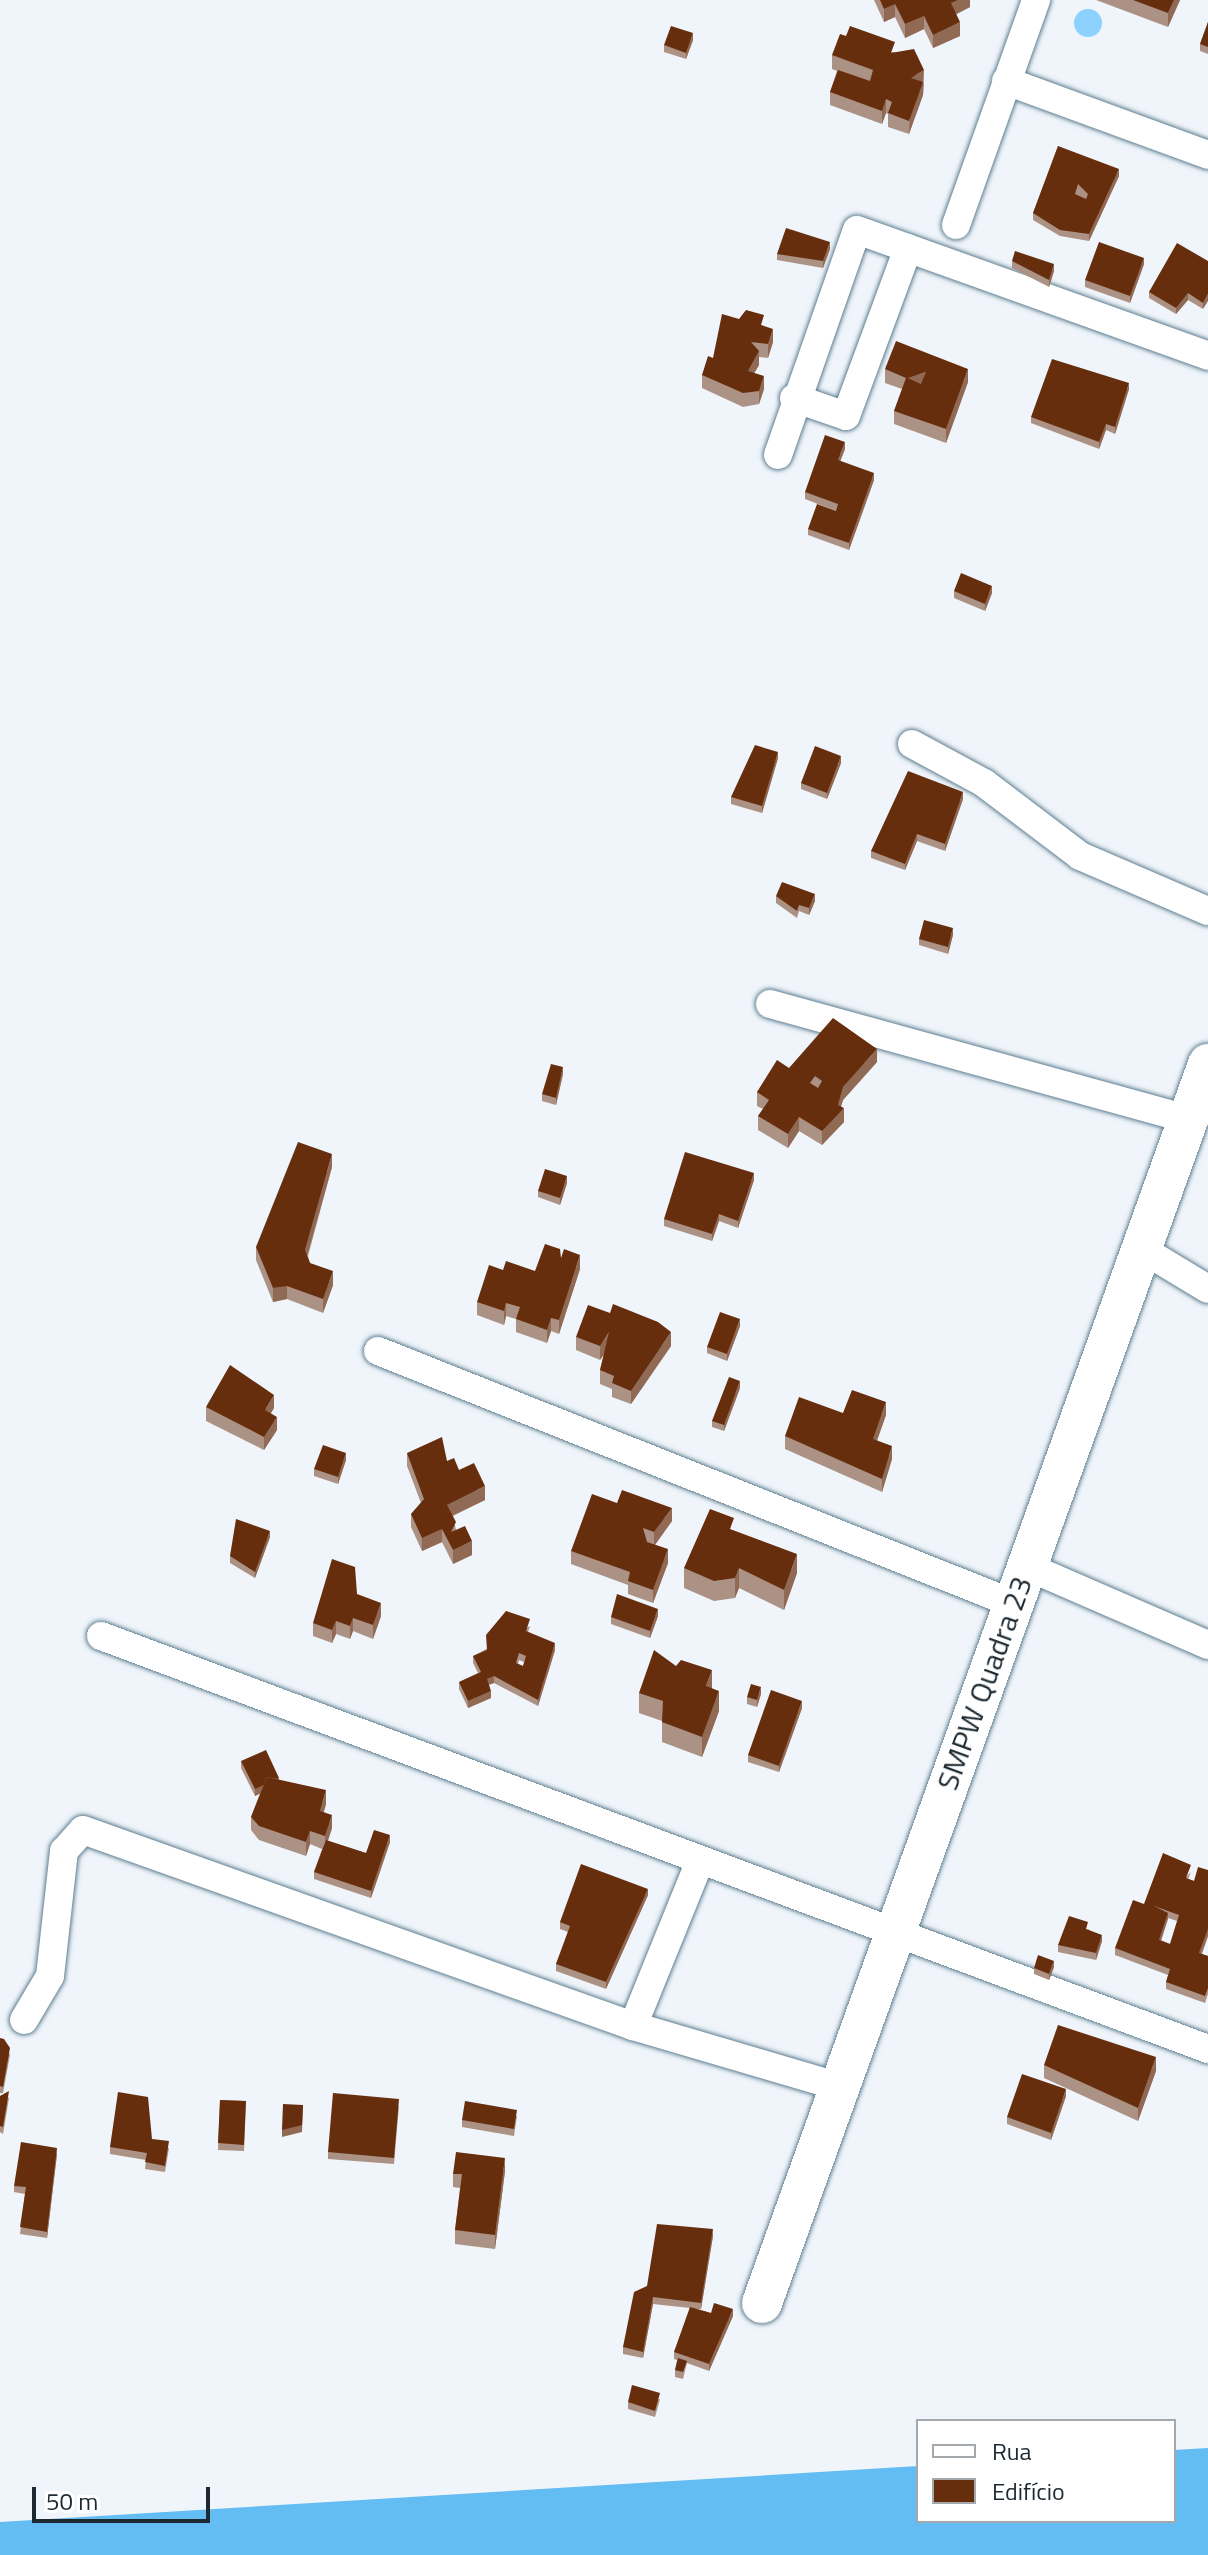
<!DOCTYPE html>
<meta charset="utf-8">
<style>
body{margin:0}
#map{position:relative;width:1208px;height:2555px;overflow:hidden;background:#eff5fa;font-family:"Titillium Web",sans-serif}
div>[style]{position:absolute}
[style*='--x']{left:calc(var(--x)*1px);top:calc(var(--y)*1px);width:calc(var(--w)*1px);rotate:calc(var(--a)*1deg)}
.forest>*{inset:0;background:#63bcf2}
.water>*{inset:0;background:#8dd2fe}
.round{border-radius:50%}
.roads{filter:drop-shadow(0 0 2px #5f7e91) drop-shadow(0 0 2px #5f7e91)}
.street>*{height:28px;margin:-14px;padding:0 14px;transform-origin:14px;border-radius:14px;background:#fff}
.secondary>*{height:40px;margin:-20px;padding:0 20px;transform-origin:20px;border-radius:20px;background:#fff}
.wall>*{inset:0;background:#ab9284}
.shaded-wall>*{inset:0;background:#906a55}
.building>*{inset:0;background:#672e0e}
span{translate:-50% -50%;white-space:nowrap;text-align:center;line-height:1.15;-webkit-text-stroke:8px #fff;paint-order:stroke}
.street-label{font-size:30px;color:#1c2931}
.legend{position:absolute;left:916px;top:2419px;width:260px;height:104px;box-sizing:border-box;background:#fff;border:2px solid #a4a9ad;margin:0;padding:10px 14px;list-style:none;font-size:24px;color:#1c2931}
.legend li{display:flex;align-items:center;gap:16px;height:40px}
.legend b{width:40px;border:2px solid #a4a9ad}
.scale{position:absolute;left:32px;top:2487px;width:178px;height:36px;box-sizing:border-box;border:4px solid #1c2931;border-top:0;padding-left:10px;font-size:24px;line-height:28px;white-space:nowrap;color:#1c2931;-webkit-text-stroke:6px #fff;paint-order:stroke}
</style>
<div id="map">
<div class="forest">
<div style="clip-path:polygon(1208px 2448px,1208px 2555px,0 2555px,0 2522px,918px 2466px,918px 2521px,1174px 2521px,1174px 2450px)"></div>
</div>
<div class="water">
<div class="round" style="left:1074px;top:9px;width:28px;height:28px"></div>
</div>
<div class="roads">
<div class="street">
<div style="--x:1006;--y:81;--w:215;--a:20.1"></div>
<div style="--x:956;--y:225;--w:239;--a:-70.4"></div>
<div style="--x:794;--y:398;--w:55;--a:19.1"></div>
<div style="--x:846;--y:416;--w:179;--a:-69.7"></div>
<div style="--x:778;--y:455;--w:238;--a:-70.7"></div>
<div style="--x:857;--y:230;--w:373;--a:19.7"></div>
<div style="--x:912;--y:744;--w:82;--a:28.4"></div>
<div style="--x:984;--y:783;--w:121;--a:37.2"></div>
<div style="--x:1080;--y:856;--w:139;--a:23.3"></div>
<div style="--x:770;--y:1004;--w:434;--a:15.4"></div>
<div style="--x:1140;--y:1248;--w:79;--a:31.1"></div>
<div style="--x:378;--y:1351;--w:682;--a:21.68"></div>
<div style="--x:1026;--y:1566;--w:198;--a:23.5"></div>
<div style="--x:101;--y:1636;--w:1182;--a:20.46"></div>
<div style="--x:24;--y:2020;--w:51;--a:-59.4"></div>
<div style="--x:50;--y:1976;--w:126;--a:-83.6"></div>
<div style="--x:64;--y:1851;--w:28;--a:-48"></div>
<div style="--x:83;--y:1830;--w:584;--a:19.61"></div>
<div style="--x:633;--y:2026;--w:216;--a:16.4"></div>
<div style="--x:633;--y:2026;--w:178;--a:-67.9"></div>
</div>
<div class="secondary">
<div style="--x:762;--y:2303;--w:1317;--a:-70.2"></div>
</div>
</div>
<div class="wall">
<div style="clip-path:polygon(874px 0,970px 0,970px 7px,956px 14px,960px 36px,933px 48px,924px 29px,905px 38px,895px 17px,884px 22px)"></div>
<div style="clip-path:polygon(1096px 0,1180px 0,1168px 27px)"></div>
<div style="clip-path:polygon(1208px 22px,1208px 54px,1200px 51px,1200px 44px)"></div>
<div style="clip-path:polygon(693px 40px,686px 59px,664px 52px,664px 45px)"></div>
<div style="clip-path:polygon(895px 52px,924px 84px,923px 95px,909px 134px,888px 127px,888px 114px,886px 113px,882px 124px,830px 105px,830px 92px,837px 71px,832px 69px,832px 55px)"></div>
<div style="clip-path:polygon(1058px 146px,1119px 176px,1089px 241px,1060px 236px,1033px 220px,1033px 213px)"></div>
<div style="clip-path:polygon(830px 249px,823px 268px,777px 260px,777px 254px)"></div>
<div style="clip-path:polygon(1012px 261px,1054px 271px,1049px 287px,1012px 268px)"></div>
<div style="clip-path:polygon(1208px 261px,1203px 309px,1188px 300px,1176px 314px,1149px 298px,1149px 292px)"></div>
<div style="clip-path:polygon(1144px 264px,1130px 303px,1085px 287px,1085px 280px)"></div>
<div style="clip-path:polygon(739px 319px,764px 326px,773px 342px,768px 358px,759px 357px,759px 365px,754px 373px,764px 389px,759px 404px,743px 407px,702px 388px,702px 375px)"></div>
<div style="clip-path:polygon(885px 369px,968px 382px,946px 443px,894px 424px,894px 411px,902px 389px,885px 383px)"></div>
<div style="clip-path:polygon(1129px 389px,1115px 434px,1106px 430px,1099px 449px,1031px 423px,1031px 417px)"></div>
<div style="clip-path:polygon(845px 449px,840px 461px,874px 480px,849px 550px,808px 535px,808px 529px,836px 511px,805px 499px,805px 492px)"></div>
<div style="clip-path:polygon(954px 591px,992px 593px,985px 611px,954px 598px)"></div>
<div style="clip-path:polygon(778px 758px,762px 813px,731px 804px,731px 797px)"></div>
<div style="clip-path:polygon(841px 763px,827px 799px,801px 789px,801px 783px)"></div>
<div style="clip-path:polygon(963px 799px,945px 851px,917px 841px,905px 870px,871px 858px,871px 851px)"></div>
<div style="clip-path:polygon(776px 896px,815px 901px,809px 915px,799px 911px,797px 918px,776px 903px)"></div>
<div style="clip-path:polygon(953px 935px,948px 954px,919px 945px,919px 939px)"></div>
<div style="clip-path:polygon(877px 1062px,843px 1100px,841px 1107px,844px 1122px,822px 1145px,799px 1131px,788px 1148px,758px 1130px,758px 1116px,763px 1109px,757px 1106px,757px 1092px,789px 1068px)"></div>
<div style="clip-path:polygon(563px 1074px,556px 1105px,542px 1101px,542px 1094px)"></div>
<div style="clip-path:polygon(332px 1167px,308px 1256px,310px 1263px,333px 1285px,323px 1313px,287px 1299px,273px 1302px,256px 1260px,256px 1247px)"></div>
<div style="clip-path:polygon(754px 1180px,738px 1228px,719px 1221px,712px 1241px,664px 1226px,664px 1219px)"></div>
<div style="clip-path:polygon(567px 1183px,560px 1205px,538px 1197px,538px 1191px)"></div>
<div style="clip-path:polygon(561px 1258px,580px 1269px,559px 1334px,551px 1331px,547px 1343px,516px 1332px,516px 1319px,506px 1316px,504px 1325px,477px 1315px,477px 1302px,503px 1270px,535px 1271px)"></div>
<div style="clip-path:polygon(740px 1326px,727px 1361px,707px 1353px,707px 1347px)"></div>
<div style="clip-path:polygon(576px 1337px,671px 1346px,631px 1404px,612px 1397px,612px 1389px,600px 1384px,600px 1370px,604px 1355px,600px 1360px,576px 1350px)"></div>
<div style="clip-path:polygon(740px 1388px,724px 1431px,712px 1427px,712px 1421px)"></div>
<div style="clip-path:polygon(206px 1407px,274px 1408px,271px 1413px,277px 1430px,264px 1450px,206px 1421px)"></div>
<div style="clip-path:polygon(843px 1413px,886px 1415px,877px 1440px,892px 1459px,882px 1492px,785px 1449px,785px 1436px)"></div>
<div style="clip-path:polygon(407px 1453px,447px 1461px,459px 1470px,485px 1500px,453px 1516px,456px 1530px,472px 1555px,453px 1564px,442px 1542px,422px 1551px,411px 1527px,411px 1514px,421px 1503px,407px 1466px)"></div>
<div style="clip-path:polygon(346px 1460px,338px 1484px,314px 1476px,314px 1469px)"></div>
<div style="clip-path:polygon(617px 1503px,672px 1521px,655px 1545px,668px 1563px,653px 1603px,628px 1594px,628px 1585px,571px 1564px,571px 1551px)"></div>
<div style="clip-path:polygon(734px 1531px,797px 1573px,784px 1610px,739px 1588px,735px 1598px,714px 1601px,684px 1588px,684px 1568px)"></div>
<div style="clip-path:polygon(270px 1537px,255px 1578px,230px 1563px,230px 1556px)"></div>
<div style="clip-path:polygon(357px 1594px,381px 1616px,373px 1639px,353px 1631px,350px 1639px,336px 1634px,332px 1643px,313px 1636px,313px 1623px)"></div>
<div style="clip-path:polygon(658px 1616px,650px 1638px,611px 1624px,611px 1617px)"></div>
<div style="clip-path:polygon(evenodd,530px 1626px,528px 1632px,555px 1650px,538px 1706px,494px 1683px,489px 1685px,491px 1698px,468px 1708px,459px 1689px,459px 1682px,478px 1673px,473px 1663px,473px 1656px,530px 1626px,519px 1660px,524px 1662px,523px 1666px,518px 1664px,519px 1660px)"></div>
<div style="clip-path:polygon(676px 1666px,712px 1689px,719px 1711px,702px 1757px,662px 1742px,662px 1721px,639px 1713px,639px 1693px)"></div>
<div style="clip-path:polygon(761px 1694px,757px 1707px,747px 1704px,747px 1697px)"></div>
<div style="clip-path:polygon(802px 1708px,779px 1772px,748px 1762px,748px 1755px)"></div>
<div style="clip-path:polygon(241px 1761px,326px 1804px,324px 1812px,332px 1828px,328px 1841px,366px 1853px,390px 1842px,371px 1898px,314px 1879px,314px 1872px,322px 1849px,310px 1844px,306px 1856px,259px 1840px,251px 1830px,251px 1817px,260px 1793px,255px 1796px,241px 1768px)"></div>
<div style="clip-path:polygon(evenodd,1208px 1870px,1208px 1936px,1202px 1954px,1208px 1956px,1208px 1994px,1205px 2003px,1166px 1989px,1166px 1982px,1168px 1975px,1115px 1955px,1115px 1948px,1191px 1872px,1188px 1879px,1194px 1881px,1208px 1870px,1168px 1918px,1177px 1921px,1170px 1944px,1161px 1940px,1168px 1918px)"></div>
<div style="clip-path:polygon(648px 1895px,606px 1989px,556px 1971px,556px 1964px,568px 1932px,560px 1929px,560px 1922px)"></div>
<div style="clip-path:polygon(1088px 1929px,1102px 1941px,1096px 1960px,1058px 1952px,1058px 1945px)"></div>
<div style="clip-path:polygon(1054px 1967px,1049px 1980px,1034px 1974px,1034px 1968px)"></div>
<div style="clip-path:polygon(0 2038px,10px 2055px,3px 2093px,0 2093px)"></div>
<div style="clip-path:polygon(1044px 2065px,1156px 2071px,1138px 2121px,1044px 2078px)"></div>
<div style="clip-path:polygon(0 2096px,9px 2098px,3px 2134px,0 2132px)"></div>
<div style="clip-path:polygon(1066px 2096px,1051px 2140px,1007px 2124px,1007px 2117px)"></div>
<div style="clip-path:polygon(220px 2100px,246px 2101px,244px 2151px,218px 2150px)"></div>
<div style="clip-path:polygon(399px 2106px,394px 2164px,328px 2159px,328px 2152px)"></div>
<div style="clip-path:polygon(517px 2116px,514px 2136px,462px 2127px,462px 2120px)"></div>
<div style="clip-path:polygon(110px 2147px,169px 2148px,165px 2172px,145px 2169px,146px 2160px,110px 2154px)"></div>
<div style="clip-path:polygon(57px 2154px,47px 2238px,20px 2234px,25px 2194px,14px 2192px,14px 2186px)"></div>
<div style="clip-path:polygon(505px 2171px,495px 2249px,455px 2244px,455px 2230px,460px 2188px,453px 2187px,453px 2174px)"></div>
<div style="clip-path:polygon(713px 2236px,701px 2309px,697px 2309px,711px 2313px,733px 2316px,709px 2371px,687px 2363px,683px 2379px,675px 2377px,675px 2370px,677px 2360px,674px 2359px,674px 2352px,690px 2308px,653px 2304px,643px 2358px,623px 2354px,623px 2347px,647px 2286px)"></div>
<div style="clip-path:polygon(660px 2399px,655px 2417px,628px 2409px,628px 2402px)"></div>
</div>
<div class="shaded-wall">
<div style="clip-path:polygon(958px 0,970px 0,970px 7px,951px 17px,951px 3px)"></div>
<div style="clip-path:polygon(1174px 0,1180px 0,1168px 27px,1168px 13px)"></div>
<div style="clip-path:polygon(895px 4px,895px 17px,884px 22px,884px 9px)"></div>
<div style="clip-path:polygon(924px 16px,924px 29px,905px 38px,905px 24px)"></div>
<div style="clip-path:polygon(960px 22px,960px 36px,933px 48px,933px 35px)"></div>
<div style="clip-path:polygon(693px 33px,693px 40px,686px 59px,686px 53px)"></div>
<div style="clip-path:polygon(924px 70px,923px 95px,909px 134px,911px 78px)"></div>
<div style="clip-path:polygon(886px 99px,886px 113px,882px 124px,882px 111px)"></div>
<div style="clip-path:polygon(1119px 169px,1119px 176px,1089px 241px,1089px 234px)"></div>
<div style="clip-path:polygon(830px 242px,830px 249px,823px 268px,823px 261px)"></div>
<div style="clip-path:polygon(1144px 258px,1144px 264px,1130px 303px,1130px 296px)"></div>
<div style="clip-path:polygon(1054px 264px,1054px 271px,1049px 287px,1049px 280px)"></div>
<div style="clip-path:polygon(1188px 293px,1188px 300px,1176px 314px,1176px 308px)"></div>
<div style="clip-path:polygon(1208px 294px,1208px 301px,1203px 309px,1203px 303px)"></div>
<div style="clip-path:polygon(773px 329px,773px 342px,768px 358px,768px 344px)"></div>
<div style="clip-path:polygon(759px 351px,759px 365px,748px 384px,748px 371px)"></div>
<div style="clip-path:polygon(968px 369px,968px 382px,946px 443px,946px 429px)"></div>
<div style="clip-path:polygon(926px 372px,926px 386px,908px 378px)"></div>
<div style="clip-path:polygon(764px 376px,764px 389px,759px 404px,759px 391px)"></div>
<div style="clip-path:polygon(1129px 383px,1129px 389px,1115px 434px,1115px 427px)"></div>
<div style="clip-path:polygon(1106px 424px,1106px 430px,1099px 449px,1099px 442px)"></div>
<div style="clip-path:polygon(845px 442px,845px 449px,838px 467px,838px 460px)"></div>
<div style="clip-path:polygon(874px 473px,874px 480px,849px 550px,849px 543px)"></div>
<div style="clip-path:polygon(992px 586px,992px 593px,985px 611px,985px 604px)"></div>
<div style="clip-path:polygon(778px 752px,778px 758px,762px 813px,762px 806px)"></div>
<div style="clip-path:polygon(841px 756px,841px 763px,827px 799px,827px 793px)"></div>
<div style="clip-path:polygon(963px 792px,963px 799px,945px 851px,945px 844px)"></div>
<div style="clip-path:polygon(917px 834px,917px 841px,905px 870px,905px 864px)"></div>
<div style="clip-path:polygon(815px 894px,815px 901px,809px 915px,809px 908px)"></div>
<div style="clip-path:polygon(953px 928px,953px 935px,948px 954px,948px 947px)"></div>
<div style="clip-path:polygon(877px 1049px,877px 1062px,843px 1100px,839px 1113px,844px 1108px,844px 1122px,822px 1145px,822px 1131px,838px 1105px,843px 1087px)"></div>
<div style="clip-path:polygon(563px 1067px,563px 1074px,556px 1105px,556px 1098px)"></div>
<div style="clip-path:polygon(799px 1117px,799px 1131px,788px 1148px,788px 1134px)"></div>
<div style="clip-path:polygon(332px 1154px,332px 1167px,305px 1263px,305px 1250px)"></div>
<div style="clip-path:polygon(754px 1173px,754px 1180px,738px 1228px,738px 1221px)"></div>
<div style="clip-path:polygon(567px 1176px,567px 1183px,560px 1205px,560px 1198px)"></div>
<div style="clip-path:polygon(719px 1214px,719px 1221px,712px 1241px,712px 1234px)"></div>
<div style="clip-path:polygon(580px 1255px,580px 1269px,559px 1334px,559px 1320px)"></div>
<div style="clip-path:polygon(333px 1271px,333px 1285px,323px 1313px,323px 1299px)"></div>
<div style="clip-path:polygon(287px 1286px,287px 1299px,273px 1302px,273px 1288px)"></div>
<div style="clip-path:polygon(506px 1303px,506px 1316px,504px 1325px,504px 1311px)"></div>
<div style="clip-path:polygon(551px 1318px,551px 1331px,547px 1343px,547px 1330px)"></div>
<div style="clip-path:polygon(740px 1319px,740px 1326px,727px 1361px,727px 1354px)"></div>
<div style="clip-path:polygon(609px 1332px,609px 1346px,600px 1360px,600px 1346px)"></div>
<div style="clip-path:polygon(671px 1332px,671px 1346px,631px 1404px,631px 1391px)"></div>
<div style="clip-path:polygon(740px 1381px,740px 1388px,724px 1431px,724px 1425px)"></div>
<div style="clip-path:polygon(274px 1395px,274px 1408px,265px 1423px,265px 1410px)"></div>
<div style="clip-path:polygon(886px 1402px,886px 1415px,873px 1452px,873px 1439px)"></div>
<div style="clip-path:polygon(277px 1417px,277px 1430px,264px 1450px,264px 1437px)"></div>
<div style="clip-path:polygon(892px 1446px,892px 1459px,882px 1492px,882px 1479px)"></div>
<div style="clip-path:polygon(346px 1453px,346px 1460px,338px 1484px,338px 1477px)"></div>
<div style="clip-path:polygon(485px 1486px,485px 1500px,447px 1518px,447px 1505px)"></div>
<div style="clip-path:polygon(672px 1508px,672px 1521px,654px 1546px,654px 1532px)"></div>
<div style="clip-path:polygon(442px 1529px,442px 1542px,422px 1551px,422px 1538px)"></div>
<div style="clip-path:polygon(270px 1531px,270px 1537px,255px 1578px,255px 1572px)"></div>
<div style="clip-path:polygon(472px 1541px,472px 1555px,453px 1564px,453px 1550px)"></div>
<div style="clip-path:polygon(668px 1549px,668px 1563px,653px 1603px,653px 1590px)"></div>
<div style="clip-path:polygon(797px 1554px,797px 1573px,784px 1610px,784px 1590px)"></div>
<div style="clip-path:polygon(739px 1568px,739px 1588px,735px 1598px,735px 1578px)"></div>
<div style="clip-path:polygon(381px 1603px,381px 1616px,373px 1639px,373px 1625px)"></div>
<div style="clip-path:polygon(658px 1609px,658px 1616px,650px 1638px,650px 1631px)"></div>
<div style="clip-path:polygon(353px 1618px,353px 1631px,350px 1639px,350px 1626px)"></div>
<div style="clip-path:polygon(336px 1621px,336px 1634px,332px 1643px,332px 1630px)"></div>
<div style="clip-path:polygon(555px 1643px,555px 1650px,538px 1706px,538px 1700px)"></div>
<div style="clip-path:polygon(712px 1670px,712px 1690px,706px 1686px)"></div>
<div style="clip-path:polygon(494px 1676px,494px 1683px,487px 1685px,487px 1679px)"></div>
<div style="clip-path:polygon(761px 1687px,761px 1694px,757px 1707px,757px 1700px)"></div>
<div style="clip-path:polygon(491px 1691px,491px 1698px,468px 1708px,468px 1701px)"></div>
<div style="clip-path:polygon(719px 1691px,719px 1711px,702px 1757px,702px 1737px)"></div>
<div style="clip-path:polygon(802px 1701px,802px 1708px,779px 1772px,779px 1766px)"></div>
<div style="clip-path:polygon(279px 1778px,279px 1785px,255px 1796px,255px 1789px)"></div>
<div style="clip-path:polygon(326px 1790px,326px 1804px,320px 1824px,320px 1811px)"></div>
<div style="clip-path:polygon(332px 1815px,332px 1828px,325px 1849px,325px 1836px)"></div>
<div style="clip-path:polygon(310px 1831px,310px 1844px,306px 1856px,306px 1842px)"></div>
<div style="clip-path:polygon(390px 1835px,390px 1842px,371px 1898px,371px 1891px)"></div>
<div style="clip-path:polygon(648px 1889px,648px 1895px,606px 1989px,606px 1982px)"></div>
<div style="clip-path:polygon(1168px 1913px,1168px 1919px,1159px 1947px,1159px 1940px)"></div>
<div style="clip-path:polygon(1208px 1929px,1208px 1936px,1199px 1960px,1199px 1953px)"></div>
<div style="clip-path:polygon(1102px 1935px,1102px 1941px,1096px 1960px,1096px 1953px)"></div>
<div style="clip-path:polygon(1054px 1961px,1054px 1967px,1049px 1980px,1049px 1974px)"></div>
<div style="clip-path:polygon(1156px 2057px,1156px 2071px,1138px 2121px,1138px 2108px)"></div>
<div style="clip-path:polygon(1066px 2089px,1066px 2096px,1051px 2140px,1051px 2133px)"></div>
<div style="clip-path:polygon(303px 2105px,302px 2132px,282px 2137px,282px 2130px)"></div>
<div style="clip-path:polygon(57px 2148px,57px 2154px,47px 2238px,47px 2232px)"></div>
<div style="clip-path:polygon(505px 2158px,505px 2171px,495px 2249px,495px 2235px)"></div>
<div style="clip-path:polygon(713px 2229px,713px 2236px,701px 2309px,701px 2303px)"></div>
<div style="clip-path:polygon(653px 2297px,653px 2304px,643px 2358px,643px 2352px)"></div>
<div style="clip-path:polygon(733px 2309px,733px 2316px,709px 2371px,709px 2364px)"></div>
</div>
<div class="building">
<div style="clip-path:polygon(880px 0,958px 0,951px 3px,960px 22px,933px 35px,924px 16px,905px 24px,895px 4px,884px 9px)"></div>
<div style="clip-path:polygon(1133px 0,1174px 0,1168px 13px)"></div>
<div style="clip-path:polygon(1208px 22px,1208px 47px,1200px 44px)"></div>
<div style="clip-path:polygon(671px 26px,693px 33px,686px 53px,664px 45px)"></div>
<div style="clip-path:polygon(850px 26px,895px 42px,891px 53px,914px 49px,924px 70px,911px 78px,923px 82px,909px 121px,888px 113px,892px 102px,886px 99px,882px 111px,830px 92px,838px 70px,870px 81px,873px 70px,832px 55px,840px 34px,846px 36px)"></div>
<div style="clip-path:polygon(evenodd,1058px 146px,1119px 169px,1089px 234px,1060px 230px,1033px 213px,1058px 146px,1078px 184px,1088px 194px,1086px 199px,1075px 194px,1078px 184px)"></div>
<div style="clip-path:polygon(786px 228px,830px 242px,823px 261px,777px 254px)"></div>
<div style="clip-path:polygon(1099px 242px,1144px 258px,1130px 296px,1085px 280px)"></div>
<div style="clip-path:polygon(1177px 243px,1208px 261px,1208px 294px,1203px 303px,1188px 293px,1176px 308px,1149px 292px)"></div>
<div style="clip-path:polygon(1015px 251px,1054px 264px,1049px 280px,1012px 261px)"></div>
<div style="clip-path:polygon(746px 310px,764px 315px,761px 325px,773px 329px,768px 344px,751px 342px,759px 351px,748px 371px,764px 376px,759px 391px,743px 393px,702px 375px,708px 356px,713px 358px,722px 314px,739px 319px)"></div>
<div style="clip-path:polygon(evenodd,896px 341px,968px 369px,946px 429px,894px 411px,906px 378px,885px 369px,896px 341px,926px 372px,921px 384px,908px 378px,926px 372px)"></div>
<div style="clip-path:polygon(1052px 359px,1129px 383px,1115px 427px,1106px 424px,1099px 442px,1031px 417px)"></div>
<div style="clip-path:polygon(825px 435px,845px 442px,838px 460px,874px 473px,849px 543px,808px 529px,817px 504px,836px 511px,838px 504px,805px 492px)"></div>
<div style="clip-path:polygon(961px 573px,992px 586px,985px 604px,954px 591px)"></div>
<div style="clip-path:polygon(755px 745px,778px 752px,762px 806px,731px 797px)"></div>
<div style="clip-path:polygon(815px 746px,841px 756px,827px 793px,801px 783px)"></div>
<div style="clip-path:polygon(908px 771px,963px 792px,945px 844px,917px 834px,905px 864px,871px 851px)"></div>
<div style="clip-path:polygon(782px 882px,815px 894px,809px 908px,799px 905px,797px 911px,776px 896px)"></div>
<div style="clip-path:polygon(924px 920px,953px 928px,948px 947px,919px 939px)"></div>
<div style="clip-path:polygon(evenodd,833px 1018px,877px 1049px,843px 1087px,838px 1105px,844px 1108px,822px 1131px,799px 1117px,788px 1134px,758px 1116px,769px 1100px,757px 1092px,777px 1060px,789px 1068px,833px 1018px,815px 1076px,822px 1081px,818px 1088px,810px 1083px,815px 1076px)"></div>
<div style="clip-path:polygon(551px 1064px,563px 1067px,556px 1098px,542px 1094px)"></div>
<div style="clip-path:polygon(298px 1142px,332px 1154px,305px 1250px,310px 1263px,333px 1271px,323px 1299px,287px 1286px,273px 1288px,256px 1247px)"></div>
<div style="clip-path:polygon(685px 1152px,754px 1173px,738px 1221px,719px 1214px,712px 1234px,664px 1219px)"></div>
<div style="clip-path:polygon(545px 1169px,567px 1176px,560px 1198px,538px 1191px)"></div>
<div style="clip-path:polygon(545px 1244px,560px 1249px,561px 1258px,564px 1249px,580px 1255px,559px 1320px,551px 1318px,547px 1330px,516px 1319px,520px 1307px,506px 1303px,504px 1311px,477px 1302px,489px 1265px,503px 1270px,506px 1261px,535px 1271px)"></div>
<div style="clip-path:polygon(613px 1304px,658px 1322px,671px 1332px,631px 1391px,612px 1383px,614px 1376px,600px 1370px,609px 1332px,600px 1346px,576px 1337px,588px 1305px,610px 1313px)"></div>
<div style="clip-path:polygon(720px 1312px,740px 1319px,727px 1354px,707px 1347px)"></div>
<div style="clip-path:polygon(230px 1365px,274px 1395px,265px 1410px,277px 1417px,264px 1437px,206px 1407px)"></div>
<div style="clip-path:polygon(729px 1377px,740px 1381px,724px 1425px,712px 1421px)"></div>
<div style="clip-path:polygon(852px 1390px,886px 1402px,873px 1439px,892px 1446px,882px 1479px,785px 1436px,799px 1397px,843px 1413px)"></div>
<div style="clip-path:polygon(442px 1437px,447px 1461px,454px 1458px,459px 1470px,474px 1463px,485px 1486px,447px 1505px,456px 1522px,451px 1532px,465px 1526px,472px 1541px,453px 1550px,442px 1529px,422px 1538px,411px 1514px,424px 1499px,407px 1453px)"></div>
<div style="clip-path:polygon(323px 1445px,346px 1453px,338px 1477px,314px 1469px)"></div>
<div style="clip-path:polygon(622px 1490px,672px 1508px,654px 1532px,643px 1528px,647px 1542px,668px 1549px,653px 1590px,628px 1581px,630px 1572px,571px 1551px,592px 1494px,617px 1503px)"></div>
<div style="clip-path:polygon(710px 1509px,734px 1518px,730px 1529px,797px 1554px,784px 1590px,739px 1568px,735px 1578px,714px 1581px,684px 1568px)"></div>
<div style="clip-path:polygon(236px 1519px,270px 1531px,255px 1572px,230px 1556px)"></div>
<div style="clip-path:polygon(332px 1559px,355px 1567px,357px 1594px,381px 1603px,373px 1625px,353px 1618px,350px 1626px,336px 1621px,332px 1630px,313px 1623px)"></div>
<div style="clip-path:polygon(617px 1594px,658px 1609px,650px 1631px,611px 1617px)"></div>
<div style="clip-path:polygon(evenodd,506px 1611px,530px 1619px,526px 1631px,555px 1643px,538px 1700px,494px 1676px,487px 1679px,491px 1691px,468px 1701px,459px 1682px,481px 1672px,473px 1656px,487px 1650px,486px 1635px,506px 1611px,519px 1653px,526px 1656px,523px 1666px,516px 1663px,519px 1653px)"></div>
<div style="clip-path:polygon(654px 1650px,676px 1666px,681px 1660px,712px 1670px,706px 1686px,719px 1691px,702px 1737px,662px 1722px,663px 1701px,639px 1693px)"></div>
<div style="clip-path:polygon(751px 1684px,761px 1687px,757px 1700px,747px 1697px)"></div>
<div style="clip-path:polygon(771px 1690px,802px 1701px,779px 1766px,748px 1755px)"></div>
<div style="clip-path:polygon(266px 1750px,279px 1778px,277px 1779px,267px 1777px,264px 1785px,255px 1789px,241px 1761px)"></div>
<div style="clip-path:polygon(267px 1777px,326px 1790px,320px 1811px,332px 1815px,325px 1836px,310px 1831px,306px 1842px,259px 1826px,251px 1817px)"></div>
<div style="clip-path:polygon(374px 1830px,390px 1835px,371px 1891px,314px 1872px,326px 1840px,366px 1853px)"></div>
<div style="clip-path:polygon(evenodd,1163px 1853px,1191px 1865px,1186px 1878px,1194px 1881px,1198px 1867px,1208px 1870px,1208px 1929px,1199px 1953px,1208px 1956px,1208px 1988px,1205px 1996px,1166px 1982px,1170px 1969px,1115px 1948px,1133px 1900px,1144px 1904px,1163px 1853px,1154px 1906px,1179px 1915px,1170px 1944px,1159px 1940px,1168px 1913px,1154px 1906px)"></div>
<div style="clip-path:polygon(581px 1864px,648px 1889px,606px 1982px,556px 1964px,570px 1926px,560px 1922px)"></div>
<div style="clip-path:polygon(1069px 1916px,1088px 1922px,1086px 1929px,1102px 1935px,1096px 1953px,1058px 1945px)"></div>
<div style="clip-path:polygon(1038px 1955px,1054px 1961px,1049px 1974px,1034px 1968px)"></div>
<div style="clip-path:polygon(1058px 2025px,1156px 2057px,1138px 2108px,1044px 2065px)"></div>
<div style="clip-path:polygon(0 2038px,4px 2039px,10px 2048px,3px 2087px,0 2086px)"></div>
<div style="clip-path:polygon(1022px 2074px,1066px 2089px,1051px 2133px,1007px 2117px)"></div>
<div style="clip-path:polygon(9px 2091px,3px 2127px,0 2126px,0 2096px)"></div>
<div style="clip-path:polygon(118px 2092px,148px 2097px,152px 2139px,169px 2141px,165px 2166px,145px 2162px,147px 2153px,110px 2147px)"></div>
<div style="clip-path:polygon(333px 2093px,399px 2099px,394px 2158px,328px 2152px)"></div>
<div style="clip-path:polygon(220px 2100px,246px 2101px,244px 2145px,218px 2143px)"></div>
<div style="clip-path:polygon(465px 2101px,517px 2110px,514px 2129px,462px 2120px)"></div>
<div style="clip-path:polygon(283px 2104px,303px 2105px,302px 2125px,282px 2130px)"></div>
<div style="clip-path:polygon(21px 2142px,57px 2148px,47px 2232px,20px 2227px,26px 2187px,14px 2186px)"></div>
<div style="clip-path:polygon(456px 2152px,505px 2158px,495px 2235px,455px 2230px,462px 2174px,453px 2174px)"></div>
<div style="clip-path:polygon(657px 2224px,713px 2229px,701px 2303px,653px 2297px,643px 2352px,623px 2347px,634px 2292px,647px 2286px)"></div>
<div style="clip-path:polygon(714px 2303px,733px 2309px,709px 2364px,674px 2352px,690px 2307px,711px 2313px)"></div>
<div style="clip-path:polygon(678px 2358px,687px 2361px,683px 2372px,675px 2370px)"></div>
<div style="clip-path:polygon(632px 2385px,660px 2393px,655px 2411px,628px 2402px)"></div>
</div>
<div class="street-label">
<span style="left:984px;top:1683px;rotate:-70deg">SMPW Quadra 23</span>
</div>
<ul class="legend">
<li><b style="height:10px;background:#fff"></b>Rua</li>
<li><b style="height:22px;background:#672e0e"></b>Edifício</li>
</ul>
<div class="scale">50 m</div>
</div>
